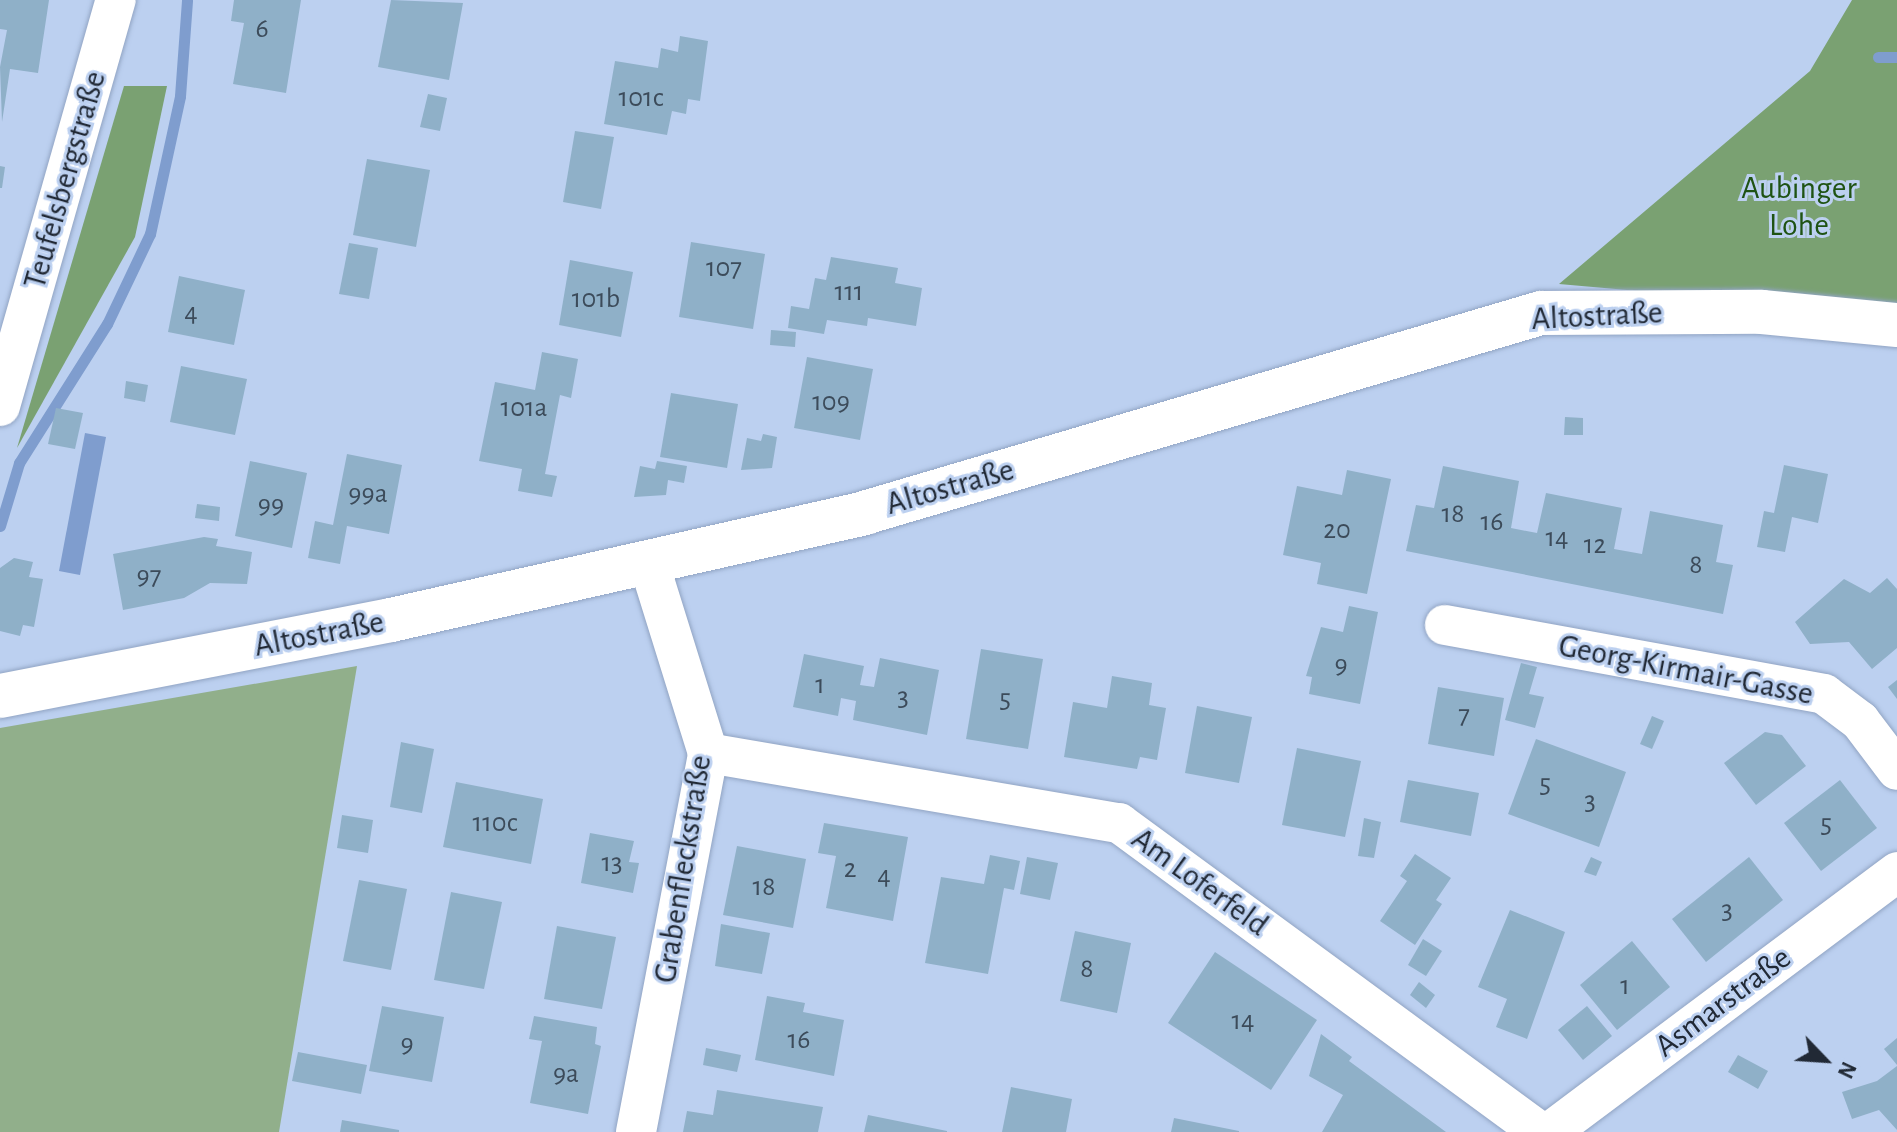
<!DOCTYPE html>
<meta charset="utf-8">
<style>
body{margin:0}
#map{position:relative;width:1897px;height:1132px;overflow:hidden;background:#bcd0f0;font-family:"Alegreya Sans",sans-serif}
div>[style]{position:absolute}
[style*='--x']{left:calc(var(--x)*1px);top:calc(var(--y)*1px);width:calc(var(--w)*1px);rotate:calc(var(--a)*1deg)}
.green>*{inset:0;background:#91af8b}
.forest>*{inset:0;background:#7aa172}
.water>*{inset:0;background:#7f9dce}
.stream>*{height:11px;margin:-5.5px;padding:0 5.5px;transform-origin:5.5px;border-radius:5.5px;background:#7f9dce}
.building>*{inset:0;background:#8fb0c8}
.roads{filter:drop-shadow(0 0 2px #91a4c3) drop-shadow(0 0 2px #91a4c3)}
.minor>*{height:40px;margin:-20px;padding:0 20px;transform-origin:20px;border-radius:20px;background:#fff}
.major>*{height:44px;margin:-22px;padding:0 22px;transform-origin:22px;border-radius:22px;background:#fff}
span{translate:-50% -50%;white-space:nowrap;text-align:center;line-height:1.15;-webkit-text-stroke:6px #bcd0f0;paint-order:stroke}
.number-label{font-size:28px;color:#3c4b5a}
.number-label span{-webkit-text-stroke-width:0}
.street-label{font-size:32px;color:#212935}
.park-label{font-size:32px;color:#1f5313}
.north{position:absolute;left:1785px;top:1020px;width:80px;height:80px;-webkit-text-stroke:6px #bcd0f0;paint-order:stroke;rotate:115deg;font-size:22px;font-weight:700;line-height:32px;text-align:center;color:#212935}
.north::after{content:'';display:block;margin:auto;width:28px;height:36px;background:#212935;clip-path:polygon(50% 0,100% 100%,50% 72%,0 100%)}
</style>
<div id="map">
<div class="green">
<div style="clip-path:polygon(357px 666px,279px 1132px,0 1132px,0 728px)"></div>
</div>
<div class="forest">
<div style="clip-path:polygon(1852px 0,1897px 0,1897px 314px,1559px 284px,1810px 71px)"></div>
<div style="clip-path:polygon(124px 86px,167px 86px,135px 237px,17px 448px)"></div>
</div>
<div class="water">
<div style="clip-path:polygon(85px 433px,106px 437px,80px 575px,59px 571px)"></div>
</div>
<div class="stream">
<div style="--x:1878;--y:57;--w:19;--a:0"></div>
<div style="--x:0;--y:526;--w:66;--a:-73.2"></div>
<div style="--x:19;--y:463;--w:165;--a:-57.7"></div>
<div style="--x:107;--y:324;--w:100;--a:-64.5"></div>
<div style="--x:150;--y:234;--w:141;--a:-77.7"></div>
<div style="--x:180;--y:96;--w:96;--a:-85.8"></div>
</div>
<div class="building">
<div style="clip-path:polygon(0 0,49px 0,38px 73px,10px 69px,2px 122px,0 67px,7px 30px,0 29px)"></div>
<div style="clip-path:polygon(234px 0,301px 0,286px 93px,233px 84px,244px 23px,231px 21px)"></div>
<div style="clip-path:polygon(391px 0,463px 3px,449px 80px,378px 67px)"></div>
<div style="clip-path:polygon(680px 36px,708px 41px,700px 101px,688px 99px,686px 114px,672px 111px,667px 135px,604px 124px,615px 61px,658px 68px,661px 48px,678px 52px)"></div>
<div style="clip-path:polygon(428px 94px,447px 98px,440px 131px,420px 127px)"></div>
<div style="clip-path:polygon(575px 131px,614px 137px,601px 209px,563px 202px)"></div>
<div style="clip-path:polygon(367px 159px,430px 170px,416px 247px,353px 235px)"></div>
<div style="clip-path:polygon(0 166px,5px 167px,2px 188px,0 188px)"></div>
<div style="clip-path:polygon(691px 242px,765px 254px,753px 329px,679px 317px)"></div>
<div style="clip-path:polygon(349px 243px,378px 248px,369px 299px,339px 294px)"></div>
<div style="clip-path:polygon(831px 257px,898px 268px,895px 283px,922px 288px,916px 326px,868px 318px,867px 326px,827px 320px,824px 334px,788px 328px,791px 306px,809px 309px,815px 278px,826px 280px)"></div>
<div style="clip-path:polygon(570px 260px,633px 272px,621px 337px,559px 325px)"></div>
<div style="clip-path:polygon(179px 276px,245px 290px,234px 345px,168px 332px)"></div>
<div style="clip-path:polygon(771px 330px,796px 332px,795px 347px,770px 345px)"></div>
<div style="clip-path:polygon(542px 352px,578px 359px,571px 398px,560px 395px,545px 474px,557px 476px,552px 497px,518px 491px,522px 469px,479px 461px,495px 382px,535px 390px)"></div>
<div style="clip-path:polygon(807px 357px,873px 369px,860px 440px,794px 428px)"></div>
<div style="clip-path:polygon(181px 366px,247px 379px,235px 435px,170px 422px)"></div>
<div style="clip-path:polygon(126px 381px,148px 385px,145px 402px,124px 398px)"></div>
<div style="clip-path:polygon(671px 393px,738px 404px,727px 468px,660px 457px)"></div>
<div style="clip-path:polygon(56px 408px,83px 413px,75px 449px,48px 444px)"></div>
<div style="clip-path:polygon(1565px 417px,1583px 418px,1583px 435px,1564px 435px)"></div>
<div style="clip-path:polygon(763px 434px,777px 437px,772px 468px,741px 470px,747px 438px,761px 441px)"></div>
<div style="clip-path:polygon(347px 454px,402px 465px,389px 534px,347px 526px,340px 564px,308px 558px,315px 521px,333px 525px)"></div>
<div style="clip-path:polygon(250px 461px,307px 473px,292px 548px,235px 536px)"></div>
<div style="clip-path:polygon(657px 461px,687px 466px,684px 483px,668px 480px,666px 495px,634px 497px,640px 466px,655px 469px)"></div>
<div style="clip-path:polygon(1784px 465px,1828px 474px,1818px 523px,1792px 517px,1785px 552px,1757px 547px,1764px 511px,1774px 513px)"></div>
<div style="clip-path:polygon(1443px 466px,1519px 481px,1511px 528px,1537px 533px,1546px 493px,1622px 508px,1614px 549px,1642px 554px,1650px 511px,1723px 525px,1716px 562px,1733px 565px,1723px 614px,1406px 551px,1416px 505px,1434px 508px)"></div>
<div style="clip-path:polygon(1347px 470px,1391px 479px,1367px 594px,1317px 584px,1321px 563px,1283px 555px,1297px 486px,1342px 495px)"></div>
<div style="clip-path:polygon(197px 504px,220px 507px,219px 521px,195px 518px)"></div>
<div style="clip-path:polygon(204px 537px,218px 539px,216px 546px,252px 552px,247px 584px,210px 583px,184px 598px,123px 610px,113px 554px)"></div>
<div style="clip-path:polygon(14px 558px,33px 562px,29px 577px,43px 579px,34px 627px,23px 625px,20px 636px,0 631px,0 568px)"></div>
<div style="clip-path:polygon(1887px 578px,1897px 589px,1897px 648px,1872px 669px,1849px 642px,1810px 644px,1795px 622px,1844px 579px,1870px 593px)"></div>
<div style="clip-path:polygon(1349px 606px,1378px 612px,1360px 704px,1309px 694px,1312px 677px,1306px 676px,1321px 627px,1343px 632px)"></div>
<div style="clip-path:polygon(981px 649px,1043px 659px,1028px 749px,966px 739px)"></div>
<div style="clip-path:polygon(804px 654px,864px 666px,860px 685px,874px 687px,880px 658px,939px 670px,927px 735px,853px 720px,856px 701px,841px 698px,838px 716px,793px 707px)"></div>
<div style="clip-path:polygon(1521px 663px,1537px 667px,1529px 694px,1544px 697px,1535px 728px,1505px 720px)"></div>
<div style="clip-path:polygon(1112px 676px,1152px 683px,1149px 705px,1166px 708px,1157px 760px,1140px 757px,1137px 769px,1064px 757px,1073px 702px,1107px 708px)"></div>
<div style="clip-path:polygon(1897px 680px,1897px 699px,1888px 687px)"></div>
<div style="clip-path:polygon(1438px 687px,1504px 698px,1494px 756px,1428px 744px)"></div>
<div style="clip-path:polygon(1197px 706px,1252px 717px,1239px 783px,1185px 773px)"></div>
<div style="clip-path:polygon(1652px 716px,1664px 721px,1652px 749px,1640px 744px)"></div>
<div style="clip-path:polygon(1765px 732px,1782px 735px,1806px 766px,1756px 805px,1724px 763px)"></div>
<div style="clip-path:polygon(1536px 739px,1626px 772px,1599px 847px,1508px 814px)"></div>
<div style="clip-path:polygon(401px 742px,434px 749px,422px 813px,390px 807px)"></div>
<div style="clip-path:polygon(1297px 748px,1361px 761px,1345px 837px,1282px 825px)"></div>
<div style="clip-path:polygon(1408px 780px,1479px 793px,1471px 836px,1400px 822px)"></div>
<div style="clip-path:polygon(1840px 780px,1877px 828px,1821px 871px,1784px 823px)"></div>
<div style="clip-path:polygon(456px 782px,543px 799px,531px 864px,443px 847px)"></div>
<div style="clip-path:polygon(342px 815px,373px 820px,368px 853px,337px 848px)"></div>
<div style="clip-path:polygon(1364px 818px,1381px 822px,1374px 858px,1358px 856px)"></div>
<div style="clip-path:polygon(824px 823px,908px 837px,893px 921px,826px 908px,836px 856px,818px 853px)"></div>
<div style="clip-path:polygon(590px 833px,634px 841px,629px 862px,639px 863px,633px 893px,581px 883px)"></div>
<div style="clip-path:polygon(737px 846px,806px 859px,793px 928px,723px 915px)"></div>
<div style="clip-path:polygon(1415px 854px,1451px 878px,1436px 900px,1442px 904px,1415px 945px,1380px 921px,1407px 881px,1400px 876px)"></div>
<div style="clip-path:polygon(990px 855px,1020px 861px,1014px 890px,1004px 888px,988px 974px,925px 963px,941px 877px,984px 884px)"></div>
<div style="clip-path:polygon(1027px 857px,1058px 863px,1050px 900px,1020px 894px)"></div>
<div style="clip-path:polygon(1591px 857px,1602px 862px,1596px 876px,1584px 872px)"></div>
<div style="clip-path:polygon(1749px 857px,1783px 900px,1706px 962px,1672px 919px)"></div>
<div style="clip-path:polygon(359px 880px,407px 889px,391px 970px,343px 961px)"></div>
<div style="clip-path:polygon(451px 892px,502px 902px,484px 989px,434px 980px)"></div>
<div style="clip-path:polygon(1510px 910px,1565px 932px,1527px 1039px,1496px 1027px,1507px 999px,1478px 987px)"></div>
<div style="clip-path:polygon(721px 924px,770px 933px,762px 974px,715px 966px)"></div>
<div style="clip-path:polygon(557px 926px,616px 937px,602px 1009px,544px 999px)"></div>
<div style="clip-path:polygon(1075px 931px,1131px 943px,1117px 1013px,1060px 1001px)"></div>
<div style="clip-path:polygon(1423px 939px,1442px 951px,1426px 976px,1408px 965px)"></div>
<div style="clip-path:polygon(1632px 941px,1670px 987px,1617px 1030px,1580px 985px)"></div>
<div style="clip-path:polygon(1215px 952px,1317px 1020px,1271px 1090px,1168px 1023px)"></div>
<div style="clip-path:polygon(1419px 982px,1435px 995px,1426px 1008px,1410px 995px)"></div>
<div style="clip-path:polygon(767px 996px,805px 1003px,803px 1012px,844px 1020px,834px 1076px,755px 1060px)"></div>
<div style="clip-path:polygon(382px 1006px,444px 1017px,432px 1082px,369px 1071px)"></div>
<div style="clip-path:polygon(1587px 1006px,1612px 1036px,1583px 1060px,1558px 1030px)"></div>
<div style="clip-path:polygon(534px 1016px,597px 1027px,595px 1044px,601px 1046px,588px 1114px,530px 1103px,542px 1041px,529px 1039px)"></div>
<div style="clip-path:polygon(1321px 1034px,1352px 1057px,1349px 1061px,1446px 1132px,1322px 1132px,1343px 1095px,1309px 1076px)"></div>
<div style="clip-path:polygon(1897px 1038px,1897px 1065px,1884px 1049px)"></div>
<div style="clip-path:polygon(706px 1048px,741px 1055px,737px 1072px,703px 1065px)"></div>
<div style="clip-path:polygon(298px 1052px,367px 1065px,361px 1094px,292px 1081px)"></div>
<div style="clip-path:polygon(1738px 1055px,1768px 1071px,1758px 1089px,1728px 1072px)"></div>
<div style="clip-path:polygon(1897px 1066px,1897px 1130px,1879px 1110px,1852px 1119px,1842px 1092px,1877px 1081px)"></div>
<div style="clip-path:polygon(1011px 1087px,1072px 1099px,1066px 1132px,1002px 1132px)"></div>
<div style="clip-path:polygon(717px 1090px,823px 1107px,818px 1132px,683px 1132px,687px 1111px,713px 1115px)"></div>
<div style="clip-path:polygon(868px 1115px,947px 1131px,947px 1132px,864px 1132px)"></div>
<div style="clip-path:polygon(1174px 1118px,1239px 1131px,1239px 1132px,1171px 1132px)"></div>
<div style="clip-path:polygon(342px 1120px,399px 1130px,399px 1132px,340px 1132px)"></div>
</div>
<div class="roads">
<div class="minor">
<div style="--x:0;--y:406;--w:422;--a:-74.1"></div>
<div style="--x:1445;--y:625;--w:385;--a:10.3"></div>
<div style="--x:1824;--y:694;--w:45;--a:36.9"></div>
<div style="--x:1860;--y:721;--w:61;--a:52.9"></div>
<div style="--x:708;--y:753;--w:417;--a:9.7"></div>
<div style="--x:1119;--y:823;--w:522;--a:36.28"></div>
<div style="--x:636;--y:1132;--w:386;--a:-79.2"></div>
<div style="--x:708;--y:753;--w:199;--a:-107.3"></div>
<div style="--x:1550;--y:1132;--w:434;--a:-36.8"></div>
</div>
<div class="major">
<div style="--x:0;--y:696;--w:398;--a:-11"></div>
<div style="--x:391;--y:620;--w:485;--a:-12.7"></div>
<div style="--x:864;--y:513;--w:706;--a:-16.46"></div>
<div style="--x:1541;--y:313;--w:221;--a:-0.3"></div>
<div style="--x:1762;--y:312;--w:136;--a:5.5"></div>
</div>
</div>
<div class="number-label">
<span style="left:262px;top:29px">6</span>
<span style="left:641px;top:98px">101c</span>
<span style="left:724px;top:268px">107</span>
<span style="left:849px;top:292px">111</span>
<span style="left:596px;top:299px">101b</span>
<span style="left:191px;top:313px">4</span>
<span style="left:831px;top:402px">109</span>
<span style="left:524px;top:408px">101a</span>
<span style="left:368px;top:494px">99a</span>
<span style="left:271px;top:505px">99</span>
<span style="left:1453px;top:514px">18</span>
<span style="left:1492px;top:522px">16</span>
<span style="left:1337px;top:530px">20</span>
<span style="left:1557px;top:538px">14</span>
<span style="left:1595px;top:545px">12</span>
<span style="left:1696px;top:565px">8</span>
<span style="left:149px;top:576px">97</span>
<span style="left:1341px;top:665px">9</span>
<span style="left:820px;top:685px">1</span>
<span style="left:903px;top:697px">3</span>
<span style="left:1005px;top:699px">5</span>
<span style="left:1464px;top:715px">7</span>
<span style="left:1545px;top:784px">5</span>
<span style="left:1590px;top:801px">3</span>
<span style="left:495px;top:823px">110c</span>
<span style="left:1826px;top:824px">5</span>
<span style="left:612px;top:863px">13</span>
<span style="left:850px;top:869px">2</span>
<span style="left:884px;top:876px">4</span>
<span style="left:764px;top:887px">18</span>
<span style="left:1727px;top:910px">3</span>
<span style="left:1087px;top:969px">8</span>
<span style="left:1625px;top:986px">1</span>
<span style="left:1243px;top:1021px">14</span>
<span style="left:799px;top:1040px">16</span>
<span style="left:407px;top:1044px">9</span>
<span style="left:566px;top:1074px">9a</span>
</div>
<div class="street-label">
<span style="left:65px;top:180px;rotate:-74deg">Teufelsbergstraße</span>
<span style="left:1597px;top:316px;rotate:-3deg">Altostraße</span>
<span style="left:950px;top:487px;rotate:-16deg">Altostraße</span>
<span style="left:319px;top:634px;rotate:-11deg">Altostraße</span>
<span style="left:1686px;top:670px;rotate:11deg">Georg-Kirmair-Gasse</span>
<span style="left:683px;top:869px;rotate:-81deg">Grabenfleckstraße</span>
<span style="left:1200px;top:882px;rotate:36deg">Am Loferfeld</span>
<span style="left:1723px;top:1002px;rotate:-37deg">Asmarstraße</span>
</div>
<div class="park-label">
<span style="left:1799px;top:207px">Aubinger<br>Lohe</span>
</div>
<div class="north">N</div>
</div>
